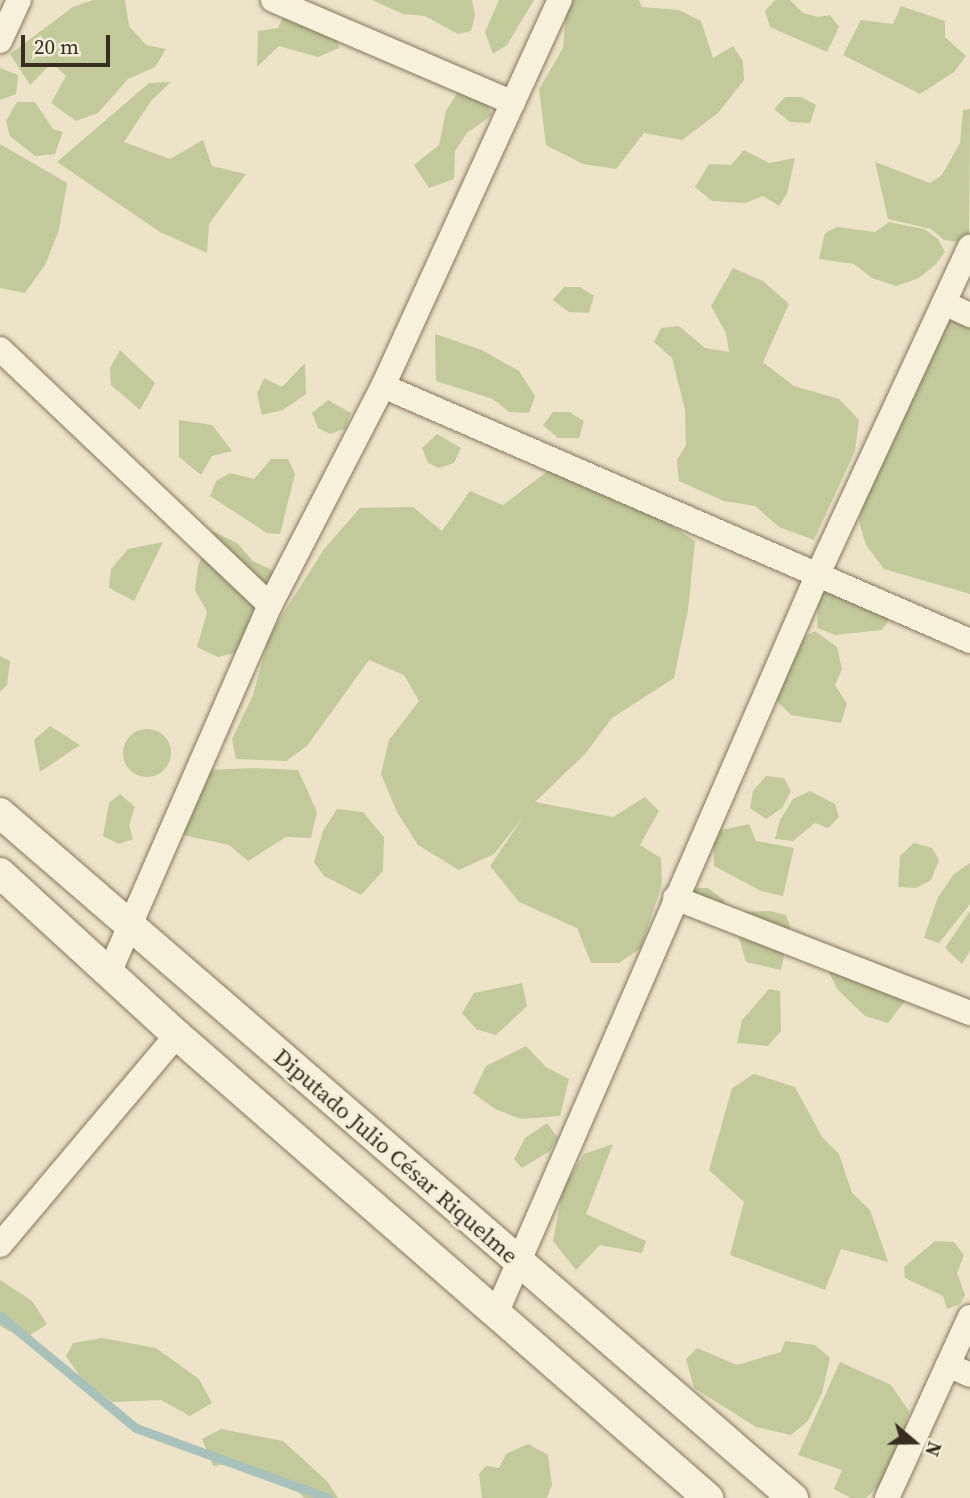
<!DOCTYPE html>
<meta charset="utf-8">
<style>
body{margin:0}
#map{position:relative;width:970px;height:1498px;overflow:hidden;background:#ece3c8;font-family:"Source Serif 4",serif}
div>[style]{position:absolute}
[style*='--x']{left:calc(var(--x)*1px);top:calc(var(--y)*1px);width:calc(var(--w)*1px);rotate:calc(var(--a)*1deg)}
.green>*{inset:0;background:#c2ca9c}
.round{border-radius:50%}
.stream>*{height:9px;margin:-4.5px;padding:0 4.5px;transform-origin:4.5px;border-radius:4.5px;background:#a8c1bb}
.roads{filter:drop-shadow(0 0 2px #87765d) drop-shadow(0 0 2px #87765d)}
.minor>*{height:24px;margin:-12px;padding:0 12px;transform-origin:12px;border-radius:12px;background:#f7f0db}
.tertiary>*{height:30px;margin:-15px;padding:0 15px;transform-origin:15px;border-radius:15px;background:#f7f0db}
span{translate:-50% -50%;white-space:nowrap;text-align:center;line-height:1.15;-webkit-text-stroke:5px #f4edd7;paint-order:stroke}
.street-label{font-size:23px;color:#392d20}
.north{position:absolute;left:879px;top:1407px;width:70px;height:70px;-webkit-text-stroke:5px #f4edd7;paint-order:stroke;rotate:110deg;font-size:19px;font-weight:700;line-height:28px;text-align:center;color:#392d20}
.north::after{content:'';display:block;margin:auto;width:24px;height:32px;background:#392d20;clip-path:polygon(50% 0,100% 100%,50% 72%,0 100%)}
.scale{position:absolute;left:21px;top:35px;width:89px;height:32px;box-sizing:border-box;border:4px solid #392d20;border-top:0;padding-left:9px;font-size:21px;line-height:24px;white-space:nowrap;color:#392d20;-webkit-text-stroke:5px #f4edd7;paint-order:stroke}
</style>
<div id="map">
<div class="green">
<div style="clip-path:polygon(93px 0,125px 0,129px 26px,146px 45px,166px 49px,155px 67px,128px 79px,98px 113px,76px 121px,51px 103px,66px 76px,52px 63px,30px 85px,10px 54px,73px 7px)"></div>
<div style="clip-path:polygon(291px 0,329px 11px,339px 48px,318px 57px,279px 46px,257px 67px,258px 31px,278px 28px)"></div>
<div style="clip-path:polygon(372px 0,472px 0,475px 15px,471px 31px,458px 34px,425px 16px,403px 14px)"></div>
<div style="clip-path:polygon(499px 0,534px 0,507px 45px,493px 54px,485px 32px)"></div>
<div style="clip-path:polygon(567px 0,639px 0,642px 7px,679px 10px,701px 21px,713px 58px,733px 46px,743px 61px,744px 80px,718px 113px,682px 140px,644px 133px,616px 169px,583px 164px,546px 145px,539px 89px,563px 48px)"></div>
<div style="clip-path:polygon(775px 0,790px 0,803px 13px,818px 17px,830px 15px,839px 27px,827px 52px,770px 27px,765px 11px)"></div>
<div style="clip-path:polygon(901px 6px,945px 21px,945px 37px,966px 56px,954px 72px,920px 94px,843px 55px,861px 20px,893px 24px)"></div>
<div style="clip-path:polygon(0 68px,18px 75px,16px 94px,0 100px)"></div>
<div style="clip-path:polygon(171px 82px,151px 101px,124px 142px,170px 159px,203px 140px,212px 166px,246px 174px,209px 224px,207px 253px,160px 232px,57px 162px,149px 83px)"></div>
<div style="clip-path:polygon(459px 90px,482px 90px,492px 115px,467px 133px,455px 151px,454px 179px,429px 188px,414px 165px,439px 145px,446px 111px)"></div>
<div style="clip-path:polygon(785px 97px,801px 97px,816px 105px,810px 123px,790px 122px,774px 109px)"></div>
<div style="clip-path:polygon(17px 102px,35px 102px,53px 129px,63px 132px,55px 154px,35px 156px,10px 136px,6px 121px)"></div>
<div style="clip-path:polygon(970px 109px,969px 234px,960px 242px,944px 240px,931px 229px,888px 219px,875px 162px,930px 183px,942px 175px,960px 143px,963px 110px)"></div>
<div style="clip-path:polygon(0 144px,67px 183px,59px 230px,45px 265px,25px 293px,0 288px)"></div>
<div style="clip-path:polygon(744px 150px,769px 163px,795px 158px,787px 194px,779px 206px,763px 196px,745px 203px,712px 201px,695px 187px,709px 164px,731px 165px)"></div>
<div style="clip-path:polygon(889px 222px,924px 229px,938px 239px,945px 252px,936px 264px,919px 278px,896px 286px,872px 278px,854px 264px,819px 259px,825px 233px,837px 227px,875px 232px)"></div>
<div style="clip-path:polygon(733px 268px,763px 281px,789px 304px,763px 362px,794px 386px,839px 399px,859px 420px,855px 451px,814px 540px,779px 527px,755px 506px,724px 501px,679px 481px,677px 460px,686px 445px,685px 410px,672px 358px,654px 342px,661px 328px,679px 326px,705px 348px,729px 352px,726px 333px,711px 306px)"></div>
<div style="clip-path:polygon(564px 287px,580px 287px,594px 296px,589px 313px,569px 312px,553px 300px)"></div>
<div style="clip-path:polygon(945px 319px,970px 323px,970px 594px,884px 569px,866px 545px,859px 521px,866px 490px)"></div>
<div style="clip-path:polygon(435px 334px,482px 350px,519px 371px,535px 396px,529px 413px,509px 412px,493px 399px,436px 381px)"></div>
<div style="clip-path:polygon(120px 350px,155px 383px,140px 410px,111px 385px,110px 368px)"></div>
<div style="clip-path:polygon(305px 363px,306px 394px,283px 410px,262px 415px,257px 394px,264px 378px,282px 387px)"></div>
<div style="clip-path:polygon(328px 400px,351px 413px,345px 429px,330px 434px,318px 428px,312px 413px)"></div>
<div style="clip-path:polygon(553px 412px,569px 412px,584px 421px,579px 438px,558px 438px,543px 425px)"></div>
<div style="clip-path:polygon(179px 420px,212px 425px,232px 451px,212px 456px,201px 475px,179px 457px)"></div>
<div style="clip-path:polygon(437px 434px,461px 448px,454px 463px,439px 468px,428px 463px,422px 448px)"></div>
<div style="clip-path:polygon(271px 459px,288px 459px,295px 474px,280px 534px,267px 533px,210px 496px,216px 481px,230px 473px,254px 479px)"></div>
<div style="clip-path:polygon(549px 470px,636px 502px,695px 541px,688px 610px,674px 678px,612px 718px,585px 754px,535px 802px,613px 817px,645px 797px,659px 811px,640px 845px,661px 858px,662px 884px,641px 948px,619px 963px,591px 963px,577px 928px,519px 902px,490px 866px,524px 816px,494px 854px,459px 870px,418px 845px,397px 812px,381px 774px,389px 740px,419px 701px,404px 675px,369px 660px,307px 746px,286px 761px,236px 759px,232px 739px,253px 695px,269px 636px,324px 549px,360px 508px,413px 507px,442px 531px,470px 491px,503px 505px)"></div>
<div style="clip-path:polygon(212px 531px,237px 543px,253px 561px,274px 571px,239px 652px,218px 657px,197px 647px,207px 612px,195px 590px,198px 566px)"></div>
<div style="clip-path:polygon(163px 542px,134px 601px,109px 588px,111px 569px,128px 549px)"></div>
<div style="clip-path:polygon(863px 581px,897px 597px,896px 610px,882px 630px,835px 635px,817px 628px,819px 583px,846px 586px)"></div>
<div style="clip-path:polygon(815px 631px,837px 647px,842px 669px,835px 685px,847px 704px,841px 723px,791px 715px,772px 696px,800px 639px)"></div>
<div style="clip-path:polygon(0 656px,10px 661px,7px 685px,0 692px)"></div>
<div style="clip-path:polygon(50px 726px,80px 745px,40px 772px,34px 740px)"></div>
<div class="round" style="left:123px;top:729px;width:48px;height:48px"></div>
<div style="clip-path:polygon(252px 768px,298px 770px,317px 812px,311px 838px,286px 837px,248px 861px,229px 845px,183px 835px,181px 809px,210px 770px)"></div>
<div style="clip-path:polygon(766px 776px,784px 778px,791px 791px,782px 808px,766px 819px,750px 808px,753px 791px)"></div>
<div style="clip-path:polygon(810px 791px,835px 804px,839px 817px,828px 828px,815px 823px,793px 841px,775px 839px,780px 820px,793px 799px)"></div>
<div style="clip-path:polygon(120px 794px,135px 807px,129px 825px,133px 839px,119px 844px,103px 836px,109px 803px)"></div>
<div style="clip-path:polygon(337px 809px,363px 812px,384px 837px,383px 871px,361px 895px,324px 876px,314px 862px,323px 831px)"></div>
<div style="clip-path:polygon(749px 824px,756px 841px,794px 848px,783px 896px,761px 891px,714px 866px,713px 832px)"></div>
<div style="clip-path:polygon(914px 843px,932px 848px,939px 860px,931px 880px,916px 888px,898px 887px,900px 856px)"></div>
<div style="clip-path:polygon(970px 863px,970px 904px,939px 943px,924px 938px,938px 897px,954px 874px)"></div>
<div style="clip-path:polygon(695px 888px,708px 888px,724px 900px,726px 910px,683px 896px)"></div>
<div style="clip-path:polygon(770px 911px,786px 915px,790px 927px,781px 970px,746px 962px,732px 912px)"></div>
<div style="clip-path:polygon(970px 911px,970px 951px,962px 964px,945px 948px)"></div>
<div style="clip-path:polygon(842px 953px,889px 967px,915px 988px,888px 1023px,865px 1016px,837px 989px,827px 968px)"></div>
<div style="clip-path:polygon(522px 983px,527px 1006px,496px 1035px,476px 1029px,462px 1013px,474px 993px)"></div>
<div style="clip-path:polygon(769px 989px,780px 991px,781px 1031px,768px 1046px,737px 1043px,742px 1020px)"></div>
<div style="clip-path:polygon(526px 1046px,546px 1067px,569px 1079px,560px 1116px,521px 1119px,495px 1109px,473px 1093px,486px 1066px)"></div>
<div style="clip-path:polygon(754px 1074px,795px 1087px,822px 1137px,839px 1154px,852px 1193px,870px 1210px,888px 1262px,841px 1249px,825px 1290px,730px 1255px,744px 1202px,709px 1170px,732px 1088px)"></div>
<div style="clip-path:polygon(547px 1123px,558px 1138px,550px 1151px,522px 1168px,514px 1159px,525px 1138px)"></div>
<div style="clip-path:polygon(613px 1144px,586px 1214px,646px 1241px,642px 1253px,600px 1245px,576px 1270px,553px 1241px,563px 1188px,584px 1154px)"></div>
<div style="clip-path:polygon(935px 1241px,954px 1242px,964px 1255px,957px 1273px,965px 1295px,960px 1304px,947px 1309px,943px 1296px,905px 1278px,904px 1267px)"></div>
<div style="clip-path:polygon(0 1280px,32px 1301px,47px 1324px,24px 1339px,0 1326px)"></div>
<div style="clip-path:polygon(102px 1338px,156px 1348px,199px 1379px,212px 1403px,190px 1416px,161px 1400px,112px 1402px,81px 1378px,66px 1356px,73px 1343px)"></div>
<div style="clip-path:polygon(785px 1341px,815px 1345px,830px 1358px,822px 1393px,808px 1421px,791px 1435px,756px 1427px,694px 1388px,686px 1359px,697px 1348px,737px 1365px,781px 1352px)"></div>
<div style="clip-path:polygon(840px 1362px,891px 1385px,909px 1411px,899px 1450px,880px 1484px,866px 1498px,851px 1498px,834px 1489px,842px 1470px,798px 1455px)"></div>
<div style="clip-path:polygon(221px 1429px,283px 1441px,327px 1481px,338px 1498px,304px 1498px,292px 1484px,239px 1463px,213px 1466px,202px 1439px)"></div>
<div style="clip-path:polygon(528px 1444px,548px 1455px,552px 1485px,547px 1498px,482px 1498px,479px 1474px,486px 1466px,499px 1468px,506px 1454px)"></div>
</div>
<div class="stream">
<div style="--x:0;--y:1316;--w:176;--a:39.5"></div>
<div style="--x:136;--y:1428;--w:204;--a:20"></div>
</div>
<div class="roads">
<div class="minor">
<div style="--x:273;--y:0;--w:261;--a:23.2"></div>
<div style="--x:0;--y:41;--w:45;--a:-65.1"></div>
<div style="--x:944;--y:303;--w:29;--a:25"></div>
<div style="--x:0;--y:349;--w:372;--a:43.5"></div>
<div style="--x:383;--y:386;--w:640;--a:23.48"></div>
<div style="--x:675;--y:898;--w:317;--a:21.3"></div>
<div style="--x:110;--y:971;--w:399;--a:-66.4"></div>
<div style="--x:270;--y:605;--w:246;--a:-62.7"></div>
<div style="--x:383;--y:386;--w:425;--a:-65.4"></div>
<div style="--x:0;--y:1245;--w:275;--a:-49.9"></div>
<div style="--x:496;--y:1314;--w:805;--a:-66.49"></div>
<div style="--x:817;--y:576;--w:363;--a:-65.1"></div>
<div style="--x:948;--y:1365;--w:24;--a:24"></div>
<div style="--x:887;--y:1498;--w:199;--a:-65.4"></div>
</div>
<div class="tertiary">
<div style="--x:0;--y:813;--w:1048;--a:40.82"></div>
<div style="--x:0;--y:873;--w:240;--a:42.5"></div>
<div style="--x:177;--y:1035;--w:705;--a:41.09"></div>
</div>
</div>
<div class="street-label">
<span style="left:396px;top:1156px;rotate:41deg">Diputado Julio César Riquelme</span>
</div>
<div class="north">N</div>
<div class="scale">20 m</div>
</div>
